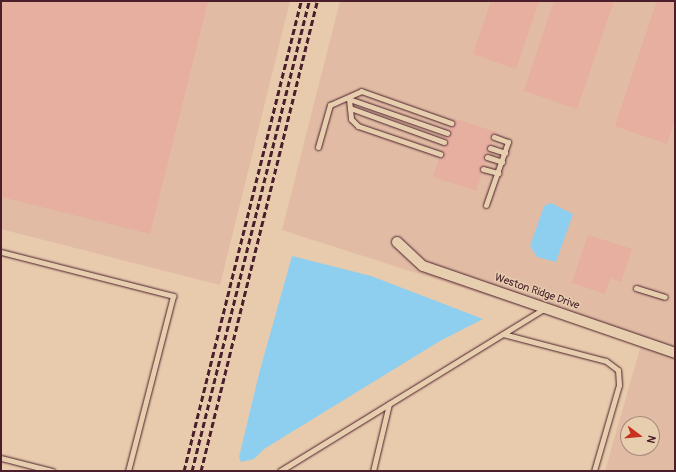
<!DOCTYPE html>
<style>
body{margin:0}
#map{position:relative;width:676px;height:472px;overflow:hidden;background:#e8caac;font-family:Pangolin,sans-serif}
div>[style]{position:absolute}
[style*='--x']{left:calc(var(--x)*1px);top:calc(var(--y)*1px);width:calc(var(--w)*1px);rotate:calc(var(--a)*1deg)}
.built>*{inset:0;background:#e1bba3}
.water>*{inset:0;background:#8ecfef}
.building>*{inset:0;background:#e6af9f}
.roads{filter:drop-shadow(0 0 1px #4a1f2b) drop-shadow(0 0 1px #4a1f2b)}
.service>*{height:5px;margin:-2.5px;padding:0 2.5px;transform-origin:2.5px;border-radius:2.5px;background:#e6ceae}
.minor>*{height:10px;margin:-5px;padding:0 5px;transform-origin:5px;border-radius:5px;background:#e6ceae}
.rail>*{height:3px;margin-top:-1.5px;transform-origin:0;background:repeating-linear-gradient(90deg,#4a1f2b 0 6px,transparent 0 9px)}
span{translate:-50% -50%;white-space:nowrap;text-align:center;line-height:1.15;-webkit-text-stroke:3px #e6ceae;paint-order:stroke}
.street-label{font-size:11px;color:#4a1f2b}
.frame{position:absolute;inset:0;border:2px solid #4a1f2b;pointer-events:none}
.north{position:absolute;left:620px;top:416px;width:40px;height:40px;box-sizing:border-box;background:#e6ceae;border:1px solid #a8887a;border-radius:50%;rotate:106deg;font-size:11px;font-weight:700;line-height:16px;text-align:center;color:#4a1f2b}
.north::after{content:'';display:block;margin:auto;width:14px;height:18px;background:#c8321e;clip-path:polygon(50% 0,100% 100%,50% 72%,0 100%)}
</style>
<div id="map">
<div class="built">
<div style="clip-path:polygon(1px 1px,290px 1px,220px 285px,1px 229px)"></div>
<div style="clip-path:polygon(evenodd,340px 1px,675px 1px,675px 471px,605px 471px,641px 345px,282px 230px,340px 1px,628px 424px,652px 424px,652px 448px,628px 448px,628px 424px)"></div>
</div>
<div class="water">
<div style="clip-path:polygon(551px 203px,573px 214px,556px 262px,537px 257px,530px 246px,544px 206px)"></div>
<div style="clip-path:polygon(292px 256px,371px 276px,483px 319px,440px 341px,264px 449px,254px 459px,241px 462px,239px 457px,260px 370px)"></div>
</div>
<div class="building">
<div style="clip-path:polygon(1px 1px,208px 1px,150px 234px,1px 197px)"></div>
<div style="clip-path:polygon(491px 1px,539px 1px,516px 69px,473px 54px)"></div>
<div style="clip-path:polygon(554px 1px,614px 1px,577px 109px,524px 91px)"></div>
<div style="clip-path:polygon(657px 1px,675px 1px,675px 119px,667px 144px,615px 126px)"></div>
<div style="clip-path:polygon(453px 118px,496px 132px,476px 191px,433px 177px)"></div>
<div style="clip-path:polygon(588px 235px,632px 249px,621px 282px,610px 278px,605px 294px,572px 283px)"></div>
</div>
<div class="roads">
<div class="service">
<div style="--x:349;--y:99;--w:20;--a:84"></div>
<div style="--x:351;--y:119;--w:10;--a:45"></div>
<div style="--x:358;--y:126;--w:87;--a:18.9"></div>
<div style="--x:349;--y:99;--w:104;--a:19.1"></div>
<div style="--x:350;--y:108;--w:100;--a:19.9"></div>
<div style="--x:318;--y:147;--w:44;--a:-74.1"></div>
<div style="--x:330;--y:105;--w:34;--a:-24"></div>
<div style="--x:361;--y:91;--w:96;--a:19.6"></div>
<div style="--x:490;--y:148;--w:16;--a:18"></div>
<div style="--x:487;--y:157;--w:16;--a:18"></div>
<div style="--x:483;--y:169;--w:16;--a:15"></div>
<div style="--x:486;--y:205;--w:67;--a:-70.8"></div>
<div style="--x:508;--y:142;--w:15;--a:-160"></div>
<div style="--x:1;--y:252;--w:178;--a:14.3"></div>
<div style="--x:173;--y:296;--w:181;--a:104.4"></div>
<div style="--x:636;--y:288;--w:30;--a:17"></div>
<div style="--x:503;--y:334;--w:106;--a:14.7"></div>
<div style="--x:606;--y:361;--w:15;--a:37"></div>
<div style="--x:618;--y:370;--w:15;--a:86"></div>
<div style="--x:619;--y:385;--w:90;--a:106.2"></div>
<div style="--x:1;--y:458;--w:53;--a:14.3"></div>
<div style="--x:280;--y:471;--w:311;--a:-31.6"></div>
<div style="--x:373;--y:471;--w:69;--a:-76.6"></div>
</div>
<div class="minor">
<div style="--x:397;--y:242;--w:35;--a:43"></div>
<div style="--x:423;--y:266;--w:267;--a:19"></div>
</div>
</div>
<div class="rail">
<div style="--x:184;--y:471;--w:484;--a:-76"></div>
<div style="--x:192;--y:471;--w:484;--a:-76"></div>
<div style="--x:201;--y:471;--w:484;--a:-76.1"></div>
</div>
<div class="street-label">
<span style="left:537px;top:292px;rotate:19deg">Weston Ridge Drive</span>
</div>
<div class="frame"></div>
<div class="north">N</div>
</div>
